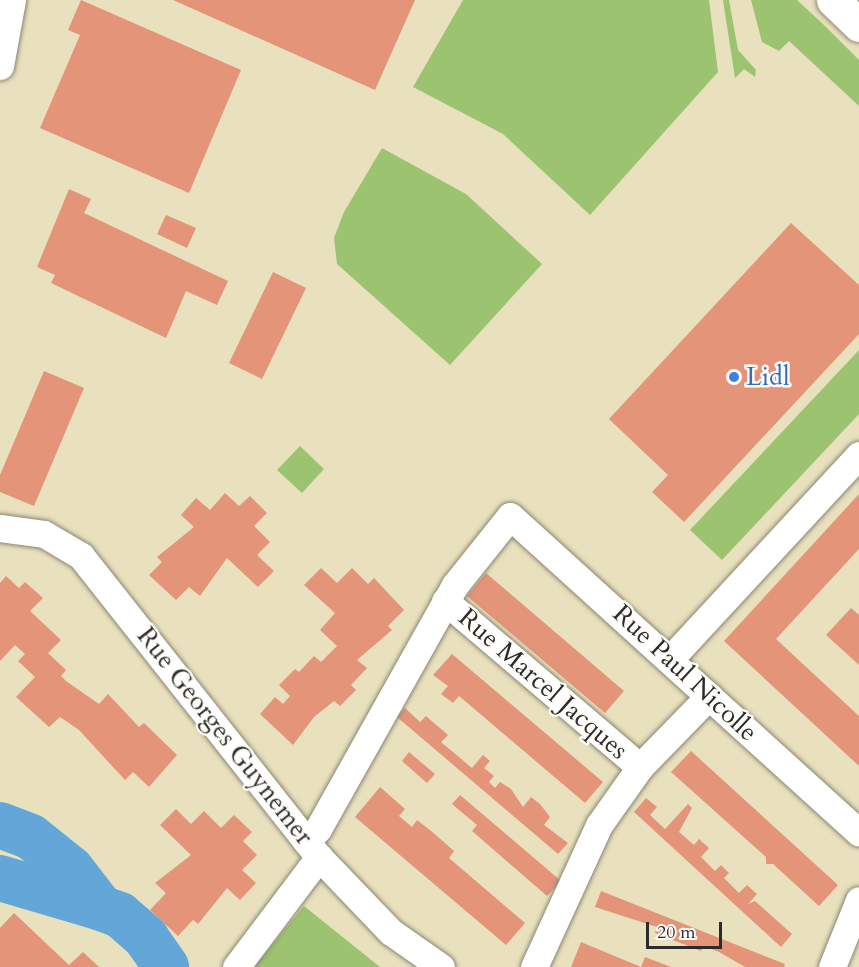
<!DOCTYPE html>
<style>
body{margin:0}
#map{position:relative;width:859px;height:967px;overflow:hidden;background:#e9e1bd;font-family:Cardo,serif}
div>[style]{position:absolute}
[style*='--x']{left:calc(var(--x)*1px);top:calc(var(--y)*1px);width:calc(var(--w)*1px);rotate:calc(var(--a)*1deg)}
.green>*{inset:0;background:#9cc36f}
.river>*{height:46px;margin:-23px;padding:0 23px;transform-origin:23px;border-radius:23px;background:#62a7d8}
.building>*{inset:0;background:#e39479}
.roads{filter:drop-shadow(0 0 2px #8a8674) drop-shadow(0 0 2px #8a8674)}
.minor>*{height:27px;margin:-13.5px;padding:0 13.5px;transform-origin:13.5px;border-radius:13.5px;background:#fff}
.major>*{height:33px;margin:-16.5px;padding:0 16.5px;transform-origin:16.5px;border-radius:16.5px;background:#fff}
.dots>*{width:16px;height:16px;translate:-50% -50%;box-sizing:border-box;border:3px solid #fdfcf7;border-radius:50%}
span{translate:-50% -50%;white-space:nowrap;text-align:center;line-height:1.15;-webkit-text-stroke:5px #fdfcf7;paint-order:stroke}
.shop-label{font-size:26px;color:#366cbe}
.left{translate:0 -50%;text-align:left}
.street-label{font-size:26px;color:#2b2b2b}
.scale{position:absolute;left:646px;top:922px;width:76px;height:27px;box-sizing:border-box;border:3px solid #2b2b2b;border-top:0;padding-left:8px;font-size:18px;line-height:21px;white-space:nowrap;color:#2b2b2b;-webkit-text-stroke:4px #fdfcf7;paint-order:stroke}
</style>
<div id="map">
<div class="green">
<div style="clip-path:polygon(463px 0,709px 0,718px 72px,590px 215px,503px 134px,413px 87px)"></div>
<div style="clip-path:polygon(723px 0,729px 0,738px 50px,756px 70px,755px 77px,744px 69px,735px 78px)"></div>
<div style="clip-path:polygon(751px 0,797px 0,824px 25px,859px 60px,859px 106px,789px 41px,779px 51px,762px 42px)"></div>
<div style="clip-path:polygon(382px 148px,466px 194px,542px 264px,450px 365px,337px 264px,334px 238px,344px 212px)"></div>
<div style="clip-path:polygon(859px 350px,859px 414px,722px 560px,690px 530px)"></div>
<div style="clip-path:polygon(300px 446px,324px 469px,302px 493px,277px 470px)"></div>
<div style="clip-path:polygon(304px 906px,380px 967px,254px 967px)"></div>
</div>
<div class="river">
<div style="--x:0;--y:825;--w:33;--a:21"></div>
<div style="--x:31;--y:837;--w:51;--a:38.7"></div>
<div style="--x:71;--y:869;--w:49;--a:52.4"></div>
<div style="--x:101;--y:908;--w:20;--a:20"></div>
<div style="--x:120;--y:915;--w:35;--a:41"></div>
<div style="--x:146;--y:938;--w:35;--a:55"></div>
<div style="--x:0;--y:878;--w:105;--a:16.5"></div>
</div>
<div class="building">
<div style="clip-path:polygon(81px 0,241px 70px,189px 193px,40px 128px,80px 35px,68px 30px)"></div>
<div style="clip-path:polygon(173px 0,415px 0,375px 90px)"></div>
<div style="clip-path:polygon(69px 189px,91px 199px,84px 213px,228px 281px,217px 305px,186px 291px,166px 338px,51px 283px,55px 275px,37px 267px)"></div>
<div style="clip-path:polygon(166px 215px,196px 228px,187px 248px,157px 234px)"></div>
<div style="clip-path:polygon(791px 223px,859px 285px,859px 334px,684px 522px,652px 492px,668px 475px,609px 419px)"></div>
<div style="clip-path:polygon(273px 272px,306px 288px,262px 379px,229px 363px)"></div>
<div style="clip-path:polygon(44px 371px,84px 388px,34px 506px,0 492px,0 475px)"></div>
<div style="clip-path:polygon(225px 493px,239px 506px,250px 496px,267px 513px,254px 526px,270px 542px,257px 555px,274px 571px,258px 587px,227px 558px,200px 596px,189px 587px,176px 600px,149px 575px,162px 562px,157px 557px,194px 527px,181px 515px,196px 498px,210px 510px)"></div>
<div style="clip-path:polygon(859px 494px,859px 549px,776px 639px,859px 716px,859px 766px,724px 641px)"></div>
<div style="clip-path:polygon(321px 568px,337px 583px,352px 568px,368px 584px,374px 578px,404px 610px,388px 626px,392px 630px,357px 660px,367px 668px,351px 685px,356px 690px,340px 706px,334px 701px,314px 717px,293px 745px,260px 714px,275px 697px,283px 704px,290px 696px,279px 685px,295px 669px,299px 672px,314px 656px,321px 662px,337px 646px,320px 630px,335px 613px,304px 585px)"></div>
<div style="clip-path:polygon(486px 573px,624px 691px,605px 713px,467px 596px)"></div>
<div style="clip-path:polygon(6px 576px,19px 588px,25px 582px,43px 598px,30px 611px,61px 640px,48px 653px,66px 670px,61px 676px,66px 681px,99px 704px,108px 694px,139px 727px,144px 723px,177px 755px,149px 787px,133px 772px,125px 780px,79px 730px,60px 717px,49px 727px,16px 697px,35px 677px,18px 661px,25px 654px,15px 645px,0 661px,0 583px)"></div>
<div style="clip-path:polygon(851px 608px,859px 615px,859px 665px,826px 635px)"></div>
<div style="clip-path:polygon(452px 654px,603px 782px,585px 803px,459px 696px,453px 703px,441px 694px,448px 686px,433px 675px)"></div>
<div style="clip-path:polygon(405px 708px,420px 722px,426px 716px,448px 735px,441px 742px,472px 768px,483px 755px,490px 761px,484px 768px,494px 776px,489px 782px,495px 788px,500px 782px,511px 789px,523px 807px,531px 797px,540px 804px,550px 817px,544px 825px,568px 843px,558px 854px,397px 717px)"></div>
<div style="clip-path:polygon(691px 751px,838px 885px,819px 906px,773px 864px,766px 864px,766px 857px,671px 772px)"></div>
<div style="clip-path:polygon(409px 752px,435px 774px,427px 783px,402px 761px)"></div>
<div style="clip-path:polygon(380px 787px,405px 809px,399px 816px,412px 827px,417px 820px,430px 830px,454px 851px,449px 858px,525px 923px,506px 945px,355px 817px)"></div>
<div style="clip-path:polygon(460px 795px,561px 881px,547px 896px,472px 831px,477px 825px,452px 804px)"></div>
<div style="clip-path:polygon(646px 798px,657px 807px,650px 815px,665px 829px,688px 804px,692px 808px,679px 832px,694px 845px,699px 839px,709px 848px,701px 857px,715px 871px,721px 865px,729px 873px,724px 878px,739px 893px,747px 885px,757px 894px,748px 904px,755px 901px,792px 934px,781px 947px,634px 812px)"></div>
<div style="clip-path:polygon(176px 809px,191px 824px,204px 811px,221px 828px,234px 815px,252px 832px,243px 841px,257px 855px,242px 870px,256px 883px,240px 900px,227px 888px,198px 924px,193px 920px,178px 936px,150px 910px,166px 893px,155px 883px,191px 855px,160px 825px)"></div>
<div style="clip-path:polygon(601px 891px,785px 964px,784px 967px,745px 967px,719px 952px,704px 946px,701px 951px,655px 933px,657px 927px,595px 907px)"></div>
<div style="clip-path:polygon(14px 913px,69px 965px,83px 952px,99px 967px,0 967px,0 928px)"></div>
<div style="clip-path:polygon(581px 942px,641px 967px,645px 957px,671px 967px,571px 967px)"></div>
</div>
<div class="roads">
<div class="minor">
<div style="--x:0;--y:66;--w:67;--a:-79.7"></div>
<div style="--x:0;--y:528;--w:44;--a:7.8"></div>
<div style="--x:44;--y:534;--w:43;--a:30.7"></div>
<div style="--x:81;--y:556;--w:384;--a:51.7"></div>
<div style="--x:319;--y:857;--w:104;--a:46.2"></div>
<div style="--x:391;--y:932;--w:61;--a:35"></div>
<div style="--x:445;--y:601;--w:256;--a:40.4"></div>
<div style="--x:670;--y:659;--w:278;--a:-47.2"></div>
<div style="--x:306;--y:841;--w:17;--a:-45"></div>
<div style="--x:318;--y:829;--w:280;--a:-60.7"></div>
<div style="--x:455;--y:585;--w:88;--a:-51.4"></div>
<div style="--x:510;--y:516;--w:471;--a:42.2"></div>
<div style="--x:236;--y:967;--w:138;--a:-53"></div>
<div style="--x:534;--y:967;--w:156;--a:-65.4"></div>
<div style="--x:599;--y:825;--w:71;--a:-54.7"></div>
<div style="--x:640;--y:767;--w:99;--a:-45.8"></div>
<div style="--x:832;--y:967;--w:72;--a:-68.1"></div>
</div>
<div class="major">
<div style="--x:833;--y:0;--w:36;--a:44"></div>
</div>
</div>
<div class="dots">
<div style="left:734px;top:377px;background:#3f7fe0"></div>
</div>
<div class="shop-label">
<span class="left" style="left:746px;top:377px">Lidl</span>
</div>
<div class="street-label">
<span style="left:685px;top:673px;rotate:43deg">Rue Paul Nicolle</span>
<span style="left:543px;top:684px;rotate:41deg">Rue Marcel Jacques</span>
<span style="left:225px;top:736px;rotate:52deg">Rue Georges Guynemer</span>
</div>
<div class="scale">20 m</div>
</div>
